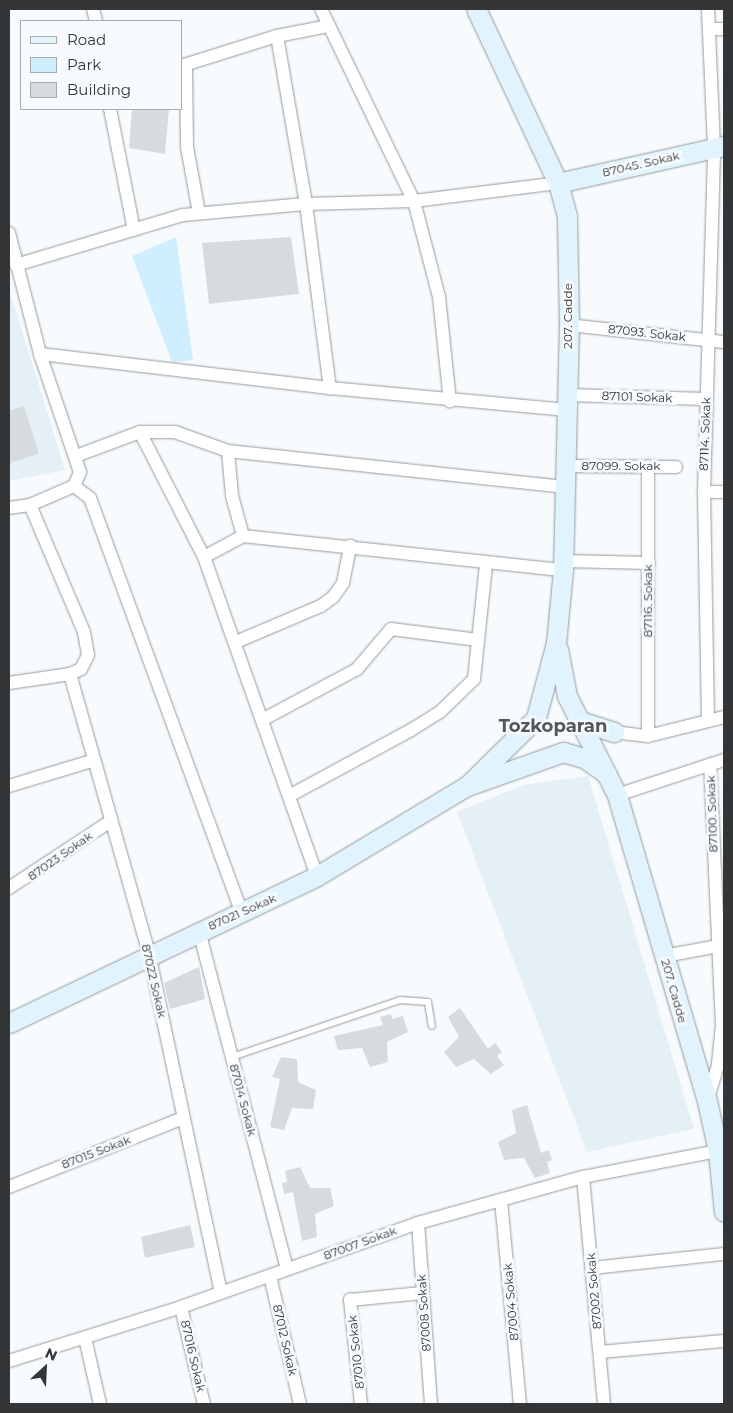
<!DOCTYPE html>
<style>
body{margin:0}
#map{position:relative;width:733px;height:1413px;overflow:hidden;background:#f7fbfd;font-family:Montserrat,sans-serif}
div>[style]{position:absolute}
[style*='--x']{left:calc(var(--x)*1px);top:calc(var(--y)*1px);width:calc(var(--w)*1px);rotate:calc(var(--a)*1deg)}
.built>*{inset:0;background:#e4f0f6}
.green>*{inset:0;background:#cfeefe}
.building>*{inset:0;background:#d6dbdd}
.roads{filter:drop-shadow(0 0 1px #969a9c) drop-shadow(0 0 1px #969a9c)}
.lane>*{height:6px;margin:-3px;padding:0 3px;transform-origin:3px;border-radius:3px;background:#fff}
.street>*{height:12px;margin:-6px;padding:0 6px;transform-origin:6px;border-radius:6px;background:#fff}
.secondary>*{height:19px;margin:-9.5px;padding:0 9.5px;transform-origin:9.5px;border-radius:9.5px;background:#e1f4fe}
span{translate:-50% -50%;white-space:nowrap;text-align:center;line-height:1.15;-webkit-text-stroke:5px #f7fbfd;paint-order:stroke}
.street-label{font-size:12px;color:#343536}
.district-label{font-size:18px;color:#535759;font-weight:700}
.frame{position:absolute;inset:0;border:10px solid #343536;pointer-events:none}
.legend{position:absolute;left:20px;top:20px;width:162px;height:90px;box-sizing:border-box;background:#f7fbfd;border:1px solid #a9acad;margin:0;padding:6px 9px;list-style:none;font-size:15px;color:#343536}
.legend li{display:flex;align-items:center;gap:10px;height:25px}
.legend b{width:25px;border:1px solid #a9acad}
.north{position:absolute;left:20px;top:1343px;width:50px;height:50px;-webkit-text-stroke:4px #f7fbfd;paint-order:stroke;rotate:25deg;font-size:14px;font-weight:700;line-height:20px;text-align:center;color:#343536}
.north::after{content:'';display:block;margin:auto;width:18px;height:22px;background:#343536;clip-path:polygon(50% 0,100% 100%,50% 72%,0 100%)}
</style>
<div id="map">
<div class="built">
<div style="clip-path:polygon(11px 295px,65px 470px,9px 481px,9px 296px)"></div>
<div style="clip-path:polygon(588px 776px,694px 1129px,587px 1152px,457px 812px,523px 785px)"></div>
</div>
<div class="green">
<div style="clip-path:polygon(176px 237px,193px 360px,172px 362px,132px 256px)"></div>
</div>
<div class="building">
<div style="clip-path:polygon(132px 109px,169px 109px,165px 154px,129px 148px)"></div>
<div style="clip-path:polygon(291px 237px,299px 294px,209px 304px,202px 243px)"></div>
<div style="clip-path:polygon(24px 406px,39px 454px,9px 463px,9px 411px)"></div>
<div style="clip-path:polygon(199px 967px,205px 999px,170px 1009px,164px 983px)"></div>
<div style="clip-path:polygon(460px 1008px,488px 1049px,495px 1043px,502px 1052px,497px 1056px,504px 1065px,491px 1074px,474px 1059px,456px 1067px,444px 1052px,459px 1037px,448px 1017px)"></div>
<div style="clip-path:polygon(391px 1014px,392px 1019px,403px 1016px,408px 1032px,387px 1042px,388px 1062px,370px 1067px,362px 1048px,338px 1050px,334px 1036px,383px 1025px,380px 1017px)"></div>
<div style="clip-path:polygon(281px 1057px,297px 1059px,298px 1082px,316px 1090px,313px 1109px,292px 1108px,284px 1130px,270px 1127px,280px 1079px,272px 1077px)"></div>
<div style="clip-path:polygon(527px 1105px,541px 1153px,549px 1150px,552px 1160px,547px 1162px,550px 1173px,535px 1178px,524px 1158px,504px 1160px,498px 1142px,516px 1133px,512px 1110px)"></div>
<div style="clip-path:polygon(300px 1167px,310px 1188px,330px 1188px,334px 1206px,315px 1214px,317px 1237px,302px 1241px,293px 1192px,284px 1194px,282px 1183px,287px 1182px,285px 1171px)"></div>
<div style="clip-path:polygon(190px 1225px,195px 1247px,145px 1258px,141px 1237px)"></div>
</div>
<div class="roads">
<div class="lane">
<div style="--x:232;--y:1057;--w:177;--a:-18.7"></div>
<div style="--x:400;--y:1000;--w:28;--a:4"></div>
<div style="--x:428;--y:1002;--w:24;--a:81"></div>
</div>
<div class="street">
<div style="--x:93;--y:9;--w:12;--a:76"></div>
<div style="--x:321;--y:9;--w:213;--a:64.2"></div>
<div style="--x:414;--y:201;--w:99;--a:75.4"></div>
<div style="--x:439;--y:297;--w:105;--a:84"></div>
<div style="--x:709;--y:29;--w:15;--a:0"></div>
<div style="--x:277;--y:36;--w:170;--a:80.2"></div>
<div style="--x:306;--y:204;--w:186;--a:82.6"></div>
<div style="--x:181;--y:66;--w:101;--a:-17.4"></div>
<div style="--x:277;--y:36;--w:53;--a:-10.9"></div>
<div style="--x:186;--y:66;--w:81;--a:89.3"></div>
<div style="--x:187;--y:147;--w:67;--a:79.7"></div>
<div style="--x:110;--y:109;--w:123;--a:78.8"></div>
<div style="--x:9;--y:233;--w:125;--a:75.6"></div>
<div style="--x:40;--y:354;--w:125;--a:71.3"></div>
<div style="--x:80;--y:472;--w:15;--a:113"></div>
<div style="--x:74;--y:486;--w:48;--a:156.6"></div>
<div style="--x:30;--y:505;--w:21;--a:172"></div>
<div style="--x:16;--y:265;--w:174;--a:-16.7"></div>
<div style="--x:183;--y:215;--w:123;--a:-5.1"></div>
<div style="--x:306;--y:204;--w:108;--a:-1.6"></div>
<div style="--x:414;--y:201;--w:145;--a:-7.1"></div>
<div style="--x:569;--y:325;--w:156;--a:6.3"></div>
<div style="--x:40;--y:354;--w:292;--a:6.7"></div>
<div style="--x:330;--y:388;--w:238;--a:5.3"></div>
<div style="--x:567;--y:395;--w:139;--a:1.6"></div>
<div style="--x:140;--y:432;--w:140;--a:62.9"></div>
<div style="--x:204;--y:557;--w:338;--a:70.5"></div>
<div style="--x:228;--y:451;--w:45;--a:84.9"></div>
<div style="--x:232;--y:496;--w:41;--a:74.6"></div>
<div style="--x:76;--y:456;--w:68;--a:-20.6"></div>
<div style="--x:140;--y:432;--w:35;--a:0"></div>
<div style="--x:175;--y:432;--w:56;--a:19.7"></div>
<div style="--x:228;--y:451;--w:340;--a:6.1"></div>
<div style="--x:566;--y:466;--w:110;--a:0.5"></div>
<div style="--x:648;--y:466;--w:270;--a:90"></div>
<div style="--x:74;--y:486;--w:20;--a:37"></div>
<div style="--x:90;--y:498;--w:442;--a:69.9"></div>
<div style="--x:704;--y:492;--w:20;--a:0"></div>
<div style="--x:204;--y:557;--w:44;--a:-28.3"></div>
<div style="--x:243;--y:536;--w:322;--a:6.1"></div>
<div style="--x:564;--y:561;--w:85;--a:1.3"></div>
<div style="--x:236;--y:642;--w:92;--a:-23"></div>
<div style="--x:321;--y:606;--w:15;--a:-37"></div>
<div style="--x:333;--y:597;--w:17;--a:-54"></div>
<div style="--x:343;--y:583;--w:38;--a:-79"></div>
<div style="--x:70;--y:674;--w:291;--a:74.2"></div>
<div style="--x:149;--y:954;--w:346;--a:78"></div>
<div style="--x:9;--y:683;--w:62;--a:-8.4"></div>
<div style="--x:70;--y:674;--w:12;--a:-24"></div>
<div style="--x:81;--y:669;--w:16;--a:-63"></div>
<div style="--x:88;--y:655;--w:23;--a:-100"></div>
<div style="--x:84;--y:632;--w:138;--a:-113"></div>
<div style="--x:262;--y:720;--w:108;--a:-28.2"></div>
<div style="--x:357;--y:669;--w:52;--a:-49.6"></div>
<div style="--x:391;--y:629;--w:88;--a:7.2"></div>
<div style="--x:708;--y:721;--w:229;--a:-91"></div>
<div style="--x:704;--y:492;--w:345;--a:-88.3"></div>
<div style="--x:714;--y:147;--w:138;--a:-92.5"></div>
<div style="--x:614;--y:732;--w:34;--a:7"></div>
<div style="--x:648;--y:736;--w:78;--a:-14"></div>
<div style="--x:9;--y:786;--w:87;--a:-16.8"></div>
<div style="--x:617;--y:795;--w:113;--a:-18.1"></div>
<div style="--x:289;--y:796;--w:139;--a:-28.4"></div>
<div style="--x:411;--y:730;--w:34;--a:-32"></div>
<div style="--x:440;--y:712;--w:47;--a:-44.1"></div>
<div style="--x:474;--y:679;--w:116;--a:-84"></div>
<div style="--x:9;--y:888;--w:120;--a:-33.4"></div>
<div style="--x:199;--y:931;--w:349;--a:75.4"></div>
<div style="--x:664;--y:956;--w:61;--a:-10.4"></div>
<div style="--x:707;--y:1101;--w:39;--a:-73"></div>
<div style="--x:718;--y:1064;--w:38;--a:-84"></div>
<div style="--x:722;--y:1026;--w:262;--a:-92.6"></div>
<div style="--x:583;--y:1177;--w:228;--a:84.7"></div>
<div style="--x:9;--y:1187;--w:187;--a:-21.6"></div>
<div style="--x:501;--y:1200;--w:205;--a:84.7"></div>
<div style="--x:418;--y:1223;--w:181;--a:85.9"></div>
<div style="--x:592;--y:1268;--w:133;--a:-6.1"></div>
<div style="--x:270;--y:1276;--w:131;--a:76.8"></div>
<div style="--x:181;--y:1307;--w:100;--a:76.7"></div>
<div style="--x:85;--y:1338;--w:68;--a:77.2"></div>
<div style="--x:600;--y:1352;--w:124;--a:-5.1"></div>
<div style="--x:9;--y:1361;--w:180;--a:-17.4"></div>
<div style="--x:181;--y:1307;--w:251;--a:-19.5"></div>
<div style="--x:418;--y:1223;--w:171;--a:-15.6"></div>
<div style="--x:583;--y:1177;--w:137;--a:-10.9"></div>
<div style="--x:361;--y:1404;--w:105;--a:-96"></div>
<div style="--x:350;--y:1300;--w:72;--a:-5.6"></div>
</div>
<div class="secondary">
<div style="--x:558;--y:183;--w:170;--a:-12.6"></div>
<div style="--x:558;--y:649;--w:48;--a:79.2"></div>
<div style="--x:567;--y:696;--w:111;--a:63.2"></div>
<div style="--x:617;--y:795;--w:319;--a:73.6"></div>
<div style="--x:707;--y:1101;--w:51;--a:77.6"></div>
<div style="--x:718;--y:1151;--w:61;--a:84.4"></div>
<div style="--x:580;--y:721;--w:36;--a:18"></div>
<div style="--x:467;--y:786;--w:97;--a:-44.6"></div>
<div style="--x:536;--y:718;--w:78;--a:-75.1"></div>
<div style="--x:556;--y:643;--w:73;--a:-84.5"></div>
<div style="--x:563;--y:570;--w:245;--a:-88.6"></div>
<div style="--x:569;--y:325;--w:109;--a:-91.1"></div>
<div style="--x:567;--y:216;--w:34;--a:-105"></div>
<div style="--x:558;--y:183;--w:192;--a:-115.2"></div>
<div style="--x:9;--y:1023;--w:341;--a:-25.5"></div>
<div style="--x:317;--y:876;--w:175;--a:-31"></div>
<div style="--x:467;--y:786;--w:102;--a:-19.5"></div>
<div style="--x:563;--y:752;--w:22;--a:16"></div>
<div style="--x:584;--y:758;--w:28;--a:35"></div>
</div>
</div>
<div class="street-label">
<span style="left:641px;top:164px;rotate:-13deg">87045. Sokak</span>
<span style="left:568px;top:316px;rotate:-90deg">207. Cadde</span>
<span style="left:647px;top:333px;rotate:6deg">87093. Sokak</span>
<span style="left:637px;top:397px;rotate:2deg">87101 Sokak</span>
<span style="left:705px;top:434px;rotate:-88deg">87114. Sokak</span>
<span style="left:621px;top:466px">87099. Sokak</span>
<span style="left:648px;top:601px;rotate:-90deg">87116. Sokak</span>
<span style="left:712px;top:814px;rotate:-92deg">87100. Sokak</span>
<span style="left:60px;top:856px;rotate:-35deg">87023 Sokak</span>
<span style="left:242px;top:912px;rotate:-24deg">87021 Sokak</span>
<span style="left:154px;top:981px;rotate:77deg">87022 Sokak</span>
<span style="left:674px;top:991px;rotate:74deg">207. Cadde</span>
<span style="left:243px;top:1100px;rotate:75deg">87014 Sokak</span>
<span style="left:96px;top:1152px;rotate:-21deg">87015 Sokak</span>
<span style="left:360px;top:1243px;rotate:-20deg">87007 Sokak</span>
<span style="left:594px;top:1291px;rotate:-95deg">87002 Sokak</span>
<span style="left:511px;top:1302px;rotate:-95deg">87004 Sokak</span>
<span style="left:424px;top:1313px;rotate:-94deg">87008 Sokak</span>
<span style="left:285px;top:1340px;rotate:77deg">87012 Sokak</span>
<span style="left:356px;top:1352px;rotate:-96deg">87010 Sokak</span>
<span style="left:193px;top:1356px;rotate:77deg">87016 Sokak</span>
</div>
<div class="district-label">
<span style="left:553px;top:726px">Tozkoparan</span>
</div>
<div class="frame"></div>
<ul class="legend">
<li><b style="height:6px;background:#e1f4fe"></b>Road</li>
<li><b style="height:14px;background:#cfeefe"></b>Park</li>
<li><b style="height:14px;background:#d6dbdd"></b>Building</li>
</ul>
<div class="north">N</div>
</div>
